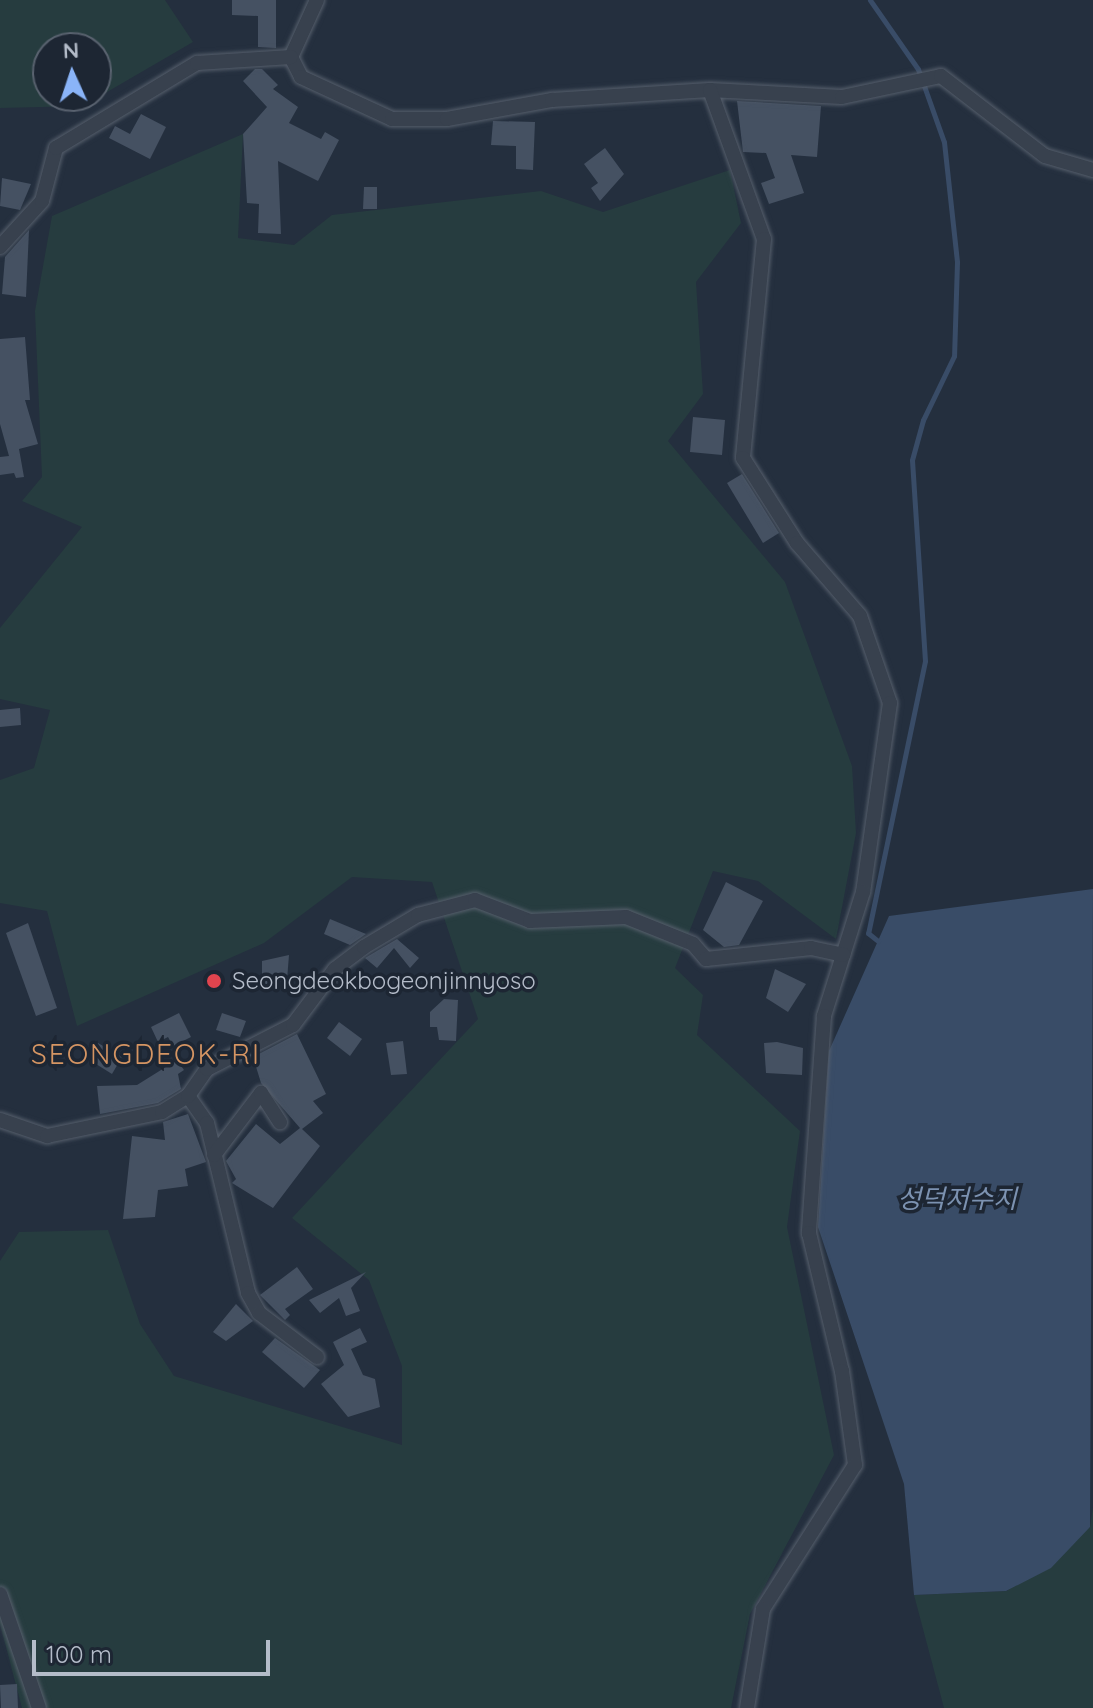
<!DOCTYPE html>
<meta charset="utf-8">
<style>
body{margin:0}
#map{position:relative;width:1093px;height:1708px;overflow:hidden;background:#242f3e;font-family:Quicksand,"Noto Sans KR",sans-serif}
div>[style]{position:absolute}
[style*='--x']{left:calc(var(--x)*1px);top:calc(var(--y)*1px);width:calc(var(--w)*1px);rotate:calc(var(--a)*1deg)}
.green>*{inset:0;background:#263c3f}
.water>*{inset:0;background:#394c67}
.stream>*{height:5px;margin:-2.5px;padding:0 2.5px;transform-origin:2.5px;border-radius:2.5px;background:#394c67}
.building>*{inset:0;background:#455162}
.roads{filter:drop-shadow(0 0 2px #565f6c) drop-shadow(0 0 2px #565f6c)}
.street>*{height:14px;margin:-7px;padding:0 7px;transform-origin:7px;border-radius:7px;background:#38414e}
.dots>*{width:22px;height:22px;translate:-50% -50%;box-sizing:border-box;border:4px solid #1d2633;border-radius:50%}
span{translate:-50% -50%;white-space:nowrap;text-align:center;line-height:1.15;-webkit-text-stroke:7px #1d2633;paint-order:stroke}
.poi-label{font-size:24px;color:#b4bcc9}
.left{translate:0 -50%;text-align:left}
.water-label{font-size:26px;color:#7c92b1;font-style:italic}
.quarter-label{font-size:28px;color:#d59563;letter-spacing:2px}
.north{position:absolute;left:32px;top:32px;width:80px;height:80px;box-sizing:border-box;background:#1d2633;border:2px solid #59626f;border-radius:50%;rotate:357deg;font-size:22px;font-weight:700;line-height:32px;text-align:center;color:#b4bcc9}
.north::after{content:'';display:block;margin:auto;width:28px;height:36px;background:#8ab4f8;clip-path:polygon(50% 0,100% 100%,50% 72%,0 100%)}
.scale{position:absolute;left:32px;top:1640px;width:238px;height:36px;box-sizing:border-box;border:4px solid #b4bcc9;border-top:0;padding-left:10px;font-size:24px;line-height:28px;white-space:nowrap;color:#b4bcc9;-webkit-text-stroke:6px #1d2633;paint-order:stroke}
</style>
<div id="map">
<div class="green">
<div style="clip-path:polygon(evenodd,0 0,165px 0,193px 42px,83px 106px,0 108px,0 0,48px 48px,96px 48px,96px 96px,48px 96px,48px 48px)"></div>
<div style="clip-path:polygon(243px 134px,238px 238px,294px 245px,332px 215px,541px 191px,603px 212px,730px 170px,741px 223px,696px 282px,703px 394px,668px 441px,785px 582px,852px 766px,856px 833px,836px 939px,758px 881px,713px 871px,675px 968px,703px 995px,697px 1035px,800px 1131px,787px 1227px,834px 1455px,750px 1614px,731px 1708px,22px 1708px,0 1624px,0 1261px,19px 1232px,108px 1230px,140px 1324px,174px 1376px,402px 1445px,402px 1366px,369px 1280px,292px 1218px,478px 1019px,432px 882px,352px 877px,264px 943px,77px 1026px,47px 911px,0 903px,0 780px,34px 768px,50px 710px,0 699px,0 628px,82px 527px,22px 501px,42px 477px,35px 311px,52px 216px)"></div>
<div style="clip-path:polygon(1093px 1507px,1093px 1708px,944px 1708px,914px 1595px,1007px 1591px,1090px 1527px)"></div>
</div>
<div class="water">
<div style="clip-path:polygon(1093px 889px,1090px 1527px,1051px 1568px,1006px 1591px,914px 1595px,904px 1484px,818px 1227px,829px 1051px,889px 916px)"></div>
</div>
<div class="stream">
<div style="--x:870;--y:0;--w:84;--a:55.2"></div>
<div style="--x:918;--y:69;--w:77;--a:70.4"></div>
<div style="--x:944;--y:142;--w:121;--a:83.8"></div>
<div style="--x:957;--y:262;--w:94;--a:91.8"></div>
<div style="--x:954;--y:356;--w:71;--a:115.8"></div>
<div style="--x:923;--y:420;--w:41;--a:105.4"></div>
<div style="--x:912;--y:460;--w:201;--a:86.3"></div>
<div style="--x:925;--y:661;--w:278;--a:101.8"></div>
<div style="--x:868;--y:933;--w:13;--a:39"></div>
</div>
<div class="building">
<div style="clip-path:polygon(232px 0,276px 0,276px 48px,258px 47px,258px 16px,232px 15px)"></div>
<div style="clip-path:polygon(255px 69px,262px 69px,278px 85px,273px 89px,298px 107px,289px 123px,321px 139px,325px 132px,339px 140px,318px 181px,278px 161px,281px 234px,258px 233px,259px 204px,247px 203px,243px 134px,267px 107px,243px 81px)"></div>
<div style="clip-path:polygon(737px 101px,821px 106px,817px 157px,791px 155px,804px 193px,769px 204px,761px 183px,775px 178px,766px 153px,743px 152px)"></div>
<div style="clip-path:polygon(141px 114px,166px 127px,150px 159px,109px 138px,115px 126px,130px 134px)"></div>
<div style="clip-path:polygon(493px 121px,535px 122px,533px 170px,516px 169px,516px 146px,491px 145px)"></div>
<div style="clip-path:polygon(605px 148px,624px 174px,600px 201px,591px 188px,598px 183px,584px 164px)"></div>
<div style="clip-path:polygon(2px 178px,31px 184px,20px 210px,0 206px)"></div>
<div style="clip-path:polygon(364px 187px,377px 187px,377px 209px,363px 209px)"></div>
<div style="clip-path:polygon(29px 230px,26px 297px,2px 294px,5px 257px)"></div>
<div style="clip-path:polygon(25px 337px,30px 400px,25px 400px,38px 444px,19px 449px,24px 477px,16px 478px,14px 473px,0 475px,0 457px,9px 456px,0 424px,0 339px)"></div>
<div style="clip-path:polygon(693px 417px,725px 420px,722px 455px,690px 452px)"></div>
<div style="clip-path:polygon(742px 474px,779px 533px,763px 543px,727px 483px)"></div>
<div style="clip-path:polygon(20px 708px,21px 725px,0 727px,0 710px)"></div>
<div style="clip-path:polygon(726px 882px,763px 901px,739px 945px,724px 947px,703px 930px)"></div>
<div style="clip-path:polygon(330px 919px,366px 934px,350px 945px,324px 934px)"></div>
<div style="clip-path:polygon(28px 923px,57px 1008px,36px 1016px,6px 933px)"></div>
<div style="clip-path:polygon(397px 939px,419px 958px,410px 968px,394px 948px,377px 968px,365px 958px)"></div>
<div style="clip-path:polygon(289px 955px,287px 980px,262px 986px,262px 961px)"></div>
<div style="clip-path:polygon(775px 969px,806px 984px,788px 1012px,766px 998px)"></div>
<div style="clip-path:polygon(444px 999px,458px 1000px,456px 1041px,439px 1040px,437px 1027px,430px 1027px,430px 1012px)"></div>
<div style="clip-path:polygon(179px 1013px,191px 1037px,173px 1046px,168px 1037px,158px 1042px,151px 1027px)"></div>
<div style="clip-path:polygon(222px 1013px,246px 1021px,240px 1037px,216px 1030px)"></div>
<div style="clip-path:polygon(339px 1022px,362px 1039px,350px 1056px,327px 1038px)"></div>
<div style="clip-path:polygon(297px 1034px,326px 1094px,313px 1101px,323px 1113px,302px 1129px,320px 1146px,273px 1208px,232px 1183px,236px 1179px,226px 1161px,256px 1124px,280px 1144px,300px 1128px,261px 1083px,253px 1057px)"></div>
<div style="clip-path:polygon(403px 1041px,407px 1074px,391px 1075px,386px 1043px)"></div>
<div style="clip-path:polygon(777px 1042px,803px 1048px,802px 1075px,766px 1073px,764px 1043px)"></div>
<div style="clip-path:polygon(98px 1043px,122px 1057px,112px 1074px,88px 1059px)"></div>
<div style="clip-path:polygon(177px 1060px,184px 1070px,178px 1074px,181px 1089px,158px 1103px,100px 1114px,97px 1086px,137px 1085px)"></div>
<div style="clip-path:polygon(188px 1114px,206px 1162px,185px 1169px,188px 1186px,158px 1190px,155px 1217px,123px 1219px,132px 1136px,165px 1140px,163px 1122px)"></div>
<div style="clip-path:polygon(297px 1267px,313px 1289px,285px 1309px,290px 1315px,285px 1320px,260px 1295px)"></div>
<div style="clip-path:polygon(366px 1272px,351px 1288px,360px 1311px,346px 1316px,339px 1298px,320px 1313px,309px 1300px)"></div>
<div style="clip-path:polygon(236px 1304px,253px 1321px,226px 1341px,213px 1332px)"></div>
<div style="clip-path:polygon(360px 1328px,367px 1342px,351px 1349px,363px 1375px,375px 1379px,380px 1407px,348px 1417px,321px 1384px,344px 1365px,333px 1342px)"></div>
<div style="clip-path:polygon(275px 1338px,320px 1370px,304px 1388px,262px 1352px)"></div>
<div style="clip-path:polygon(17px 1684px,18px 1708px,1px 1708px,0 1685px)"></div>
</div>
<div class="roads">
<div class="street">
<div style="--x:317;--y:0;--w:63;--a:114.5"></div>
<div style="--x:291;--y:57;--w:22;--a:63"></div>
<div style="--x:301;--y:77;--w:100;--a:24.8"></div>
<div style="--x:392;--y:119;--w:55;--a:0"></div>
<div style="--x:447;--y:119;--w:107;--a:-10.3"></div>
<div style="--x:552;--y:100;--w:158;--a:-3.6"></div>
<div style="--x:710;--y:90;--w:132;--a:3"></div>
<div style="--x:842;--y:97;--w:101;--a:-12"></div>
<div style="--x:941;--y:76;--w:131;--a:37.6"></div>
<div style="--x:1045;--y:156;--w:50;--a:16.3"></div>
<div style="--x:710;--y:90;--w:158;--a:70.1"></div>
<div style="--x:764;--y:239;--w:220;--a:95.5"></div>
<div style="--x:743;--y:458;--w:101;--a:57.6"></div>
<div style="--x:797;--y:543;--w:96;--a:49.2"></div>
<div style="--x:860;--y:616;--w:92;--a:71"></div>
<div style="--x:890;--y:703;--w:191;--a:98.1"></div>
<div style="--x:863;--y:892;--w:130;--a:107.5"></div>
<div style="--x:824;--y:1016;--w:218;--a:94"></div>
<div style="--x:809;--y:1233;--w:142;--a:76.6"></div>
<div style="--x:842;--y:1371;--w:95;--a:82.1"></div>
<div style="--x:855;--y:1465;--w:171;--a:122.6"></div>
<div style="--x:763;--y:1609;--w:100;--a:99.2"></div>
<div style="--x:0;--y:247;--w:62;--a:-47.6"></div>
<div style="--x:42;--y:201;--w:55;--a:-75.2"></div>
<div style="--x:56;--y:148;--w:165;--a:-31.1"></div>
<div style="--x:197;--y:63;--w:94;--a:-3.7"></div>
<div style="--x:188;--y:1096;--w:33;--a:55"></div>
<div style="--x:207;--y:1123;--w:175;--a:76.4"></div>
<div style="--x:248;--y:1293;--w:23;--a:61"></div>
<div style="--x:259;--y:1313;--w:73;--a:37.2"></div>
<div style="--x:0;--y:1120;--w:50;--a:18.8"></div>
<div style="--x:47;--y:1136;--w:117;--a:-11.8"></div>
<div style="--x:162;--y:1112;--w:31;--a:-32"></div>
<div style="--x:188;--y:1096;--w:33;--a:-55"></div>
<div style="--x:207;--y:1069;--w:97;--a:-27.1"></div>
<div style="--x:293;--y:1025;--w:70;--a:-53.1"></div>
<div style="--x:335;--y:969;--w:36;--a:-37"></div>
<div style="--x:364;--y:947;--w:63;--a:-30.7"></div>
<div style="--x:418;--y:915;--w:59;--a:-14.7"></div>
<div style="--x:475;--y:900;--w:59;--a:20.9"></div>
<div style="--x:530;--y:921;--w:96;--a:-2.4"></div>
<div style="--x:626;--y:917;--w:72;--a:21.9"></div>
<div style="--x:693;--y:944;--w:20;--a:49"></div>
<div style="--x:706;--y:959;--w:106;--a:-6"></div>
<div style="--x:811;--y:948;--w:33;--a:12"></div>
<div style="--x:214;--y:1155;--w:78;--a:-52.8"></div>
<div style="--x:261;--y:1093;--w:35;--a:57"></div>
<div style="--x:0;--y:1594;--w:120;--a:71.1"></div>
</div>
</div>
<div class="dots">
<div style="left:214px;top:981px;background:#e0444e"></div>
</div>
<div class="poi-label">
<span class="left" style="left:232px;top:981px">Seongdeokbogeonjinnyoso</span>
</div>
<div class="water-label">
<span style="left:957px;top:1199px">성덕저수지</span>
</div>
<div class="quarter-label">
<span style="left:146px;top:1054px">SEONGDEOK-RI</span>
</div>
<div class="north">N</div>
<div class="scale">100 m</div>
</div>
